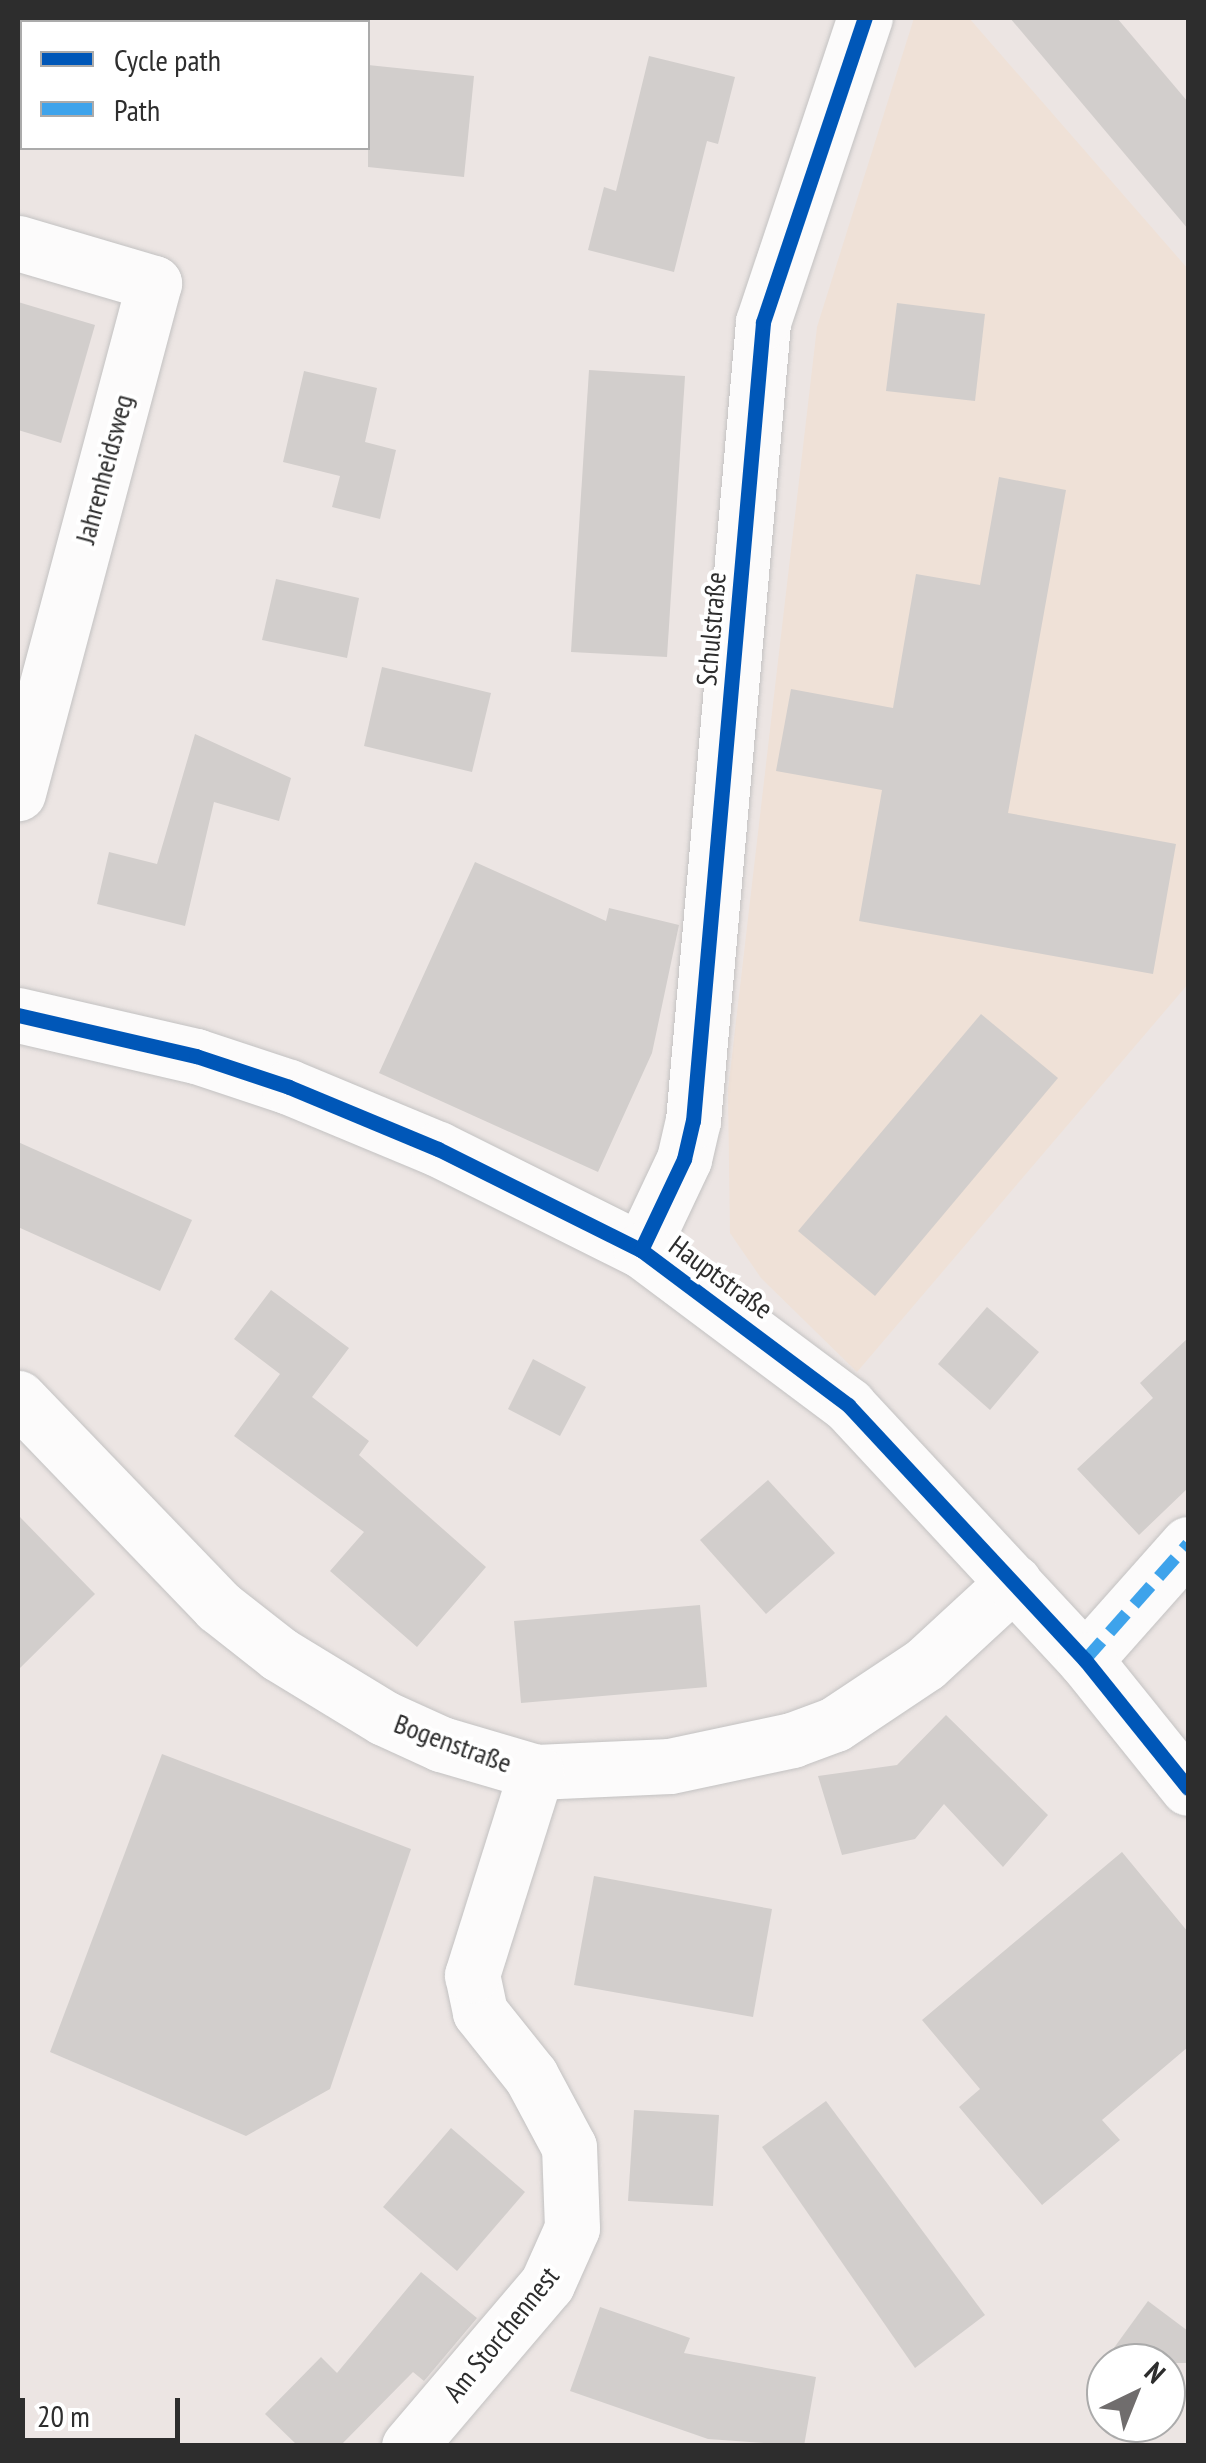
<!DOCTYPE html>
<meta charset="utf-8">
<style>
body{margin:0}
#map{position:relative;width:1206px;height:2463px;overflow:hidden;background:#ece5e3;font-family:"PT Sans Narrow",sans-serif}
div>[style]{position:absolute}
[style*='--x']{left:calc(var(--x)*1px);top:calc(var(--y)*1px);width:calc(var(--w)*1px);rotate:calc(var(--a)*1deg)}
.education>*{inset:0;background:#efe1d7}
.building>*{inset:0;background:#d2cecc}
.roads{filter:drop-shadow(0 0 2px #c3c2c2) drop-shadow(0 0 2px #c3c2c2)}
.street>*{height:55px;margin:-27.5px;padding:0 27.5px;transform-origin:27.5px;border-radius:27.5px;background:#fcfbfb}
.secondary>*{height:55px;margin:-27.5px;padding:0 27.5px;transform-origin:27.5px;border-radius:27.5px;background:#fcfbfb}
.quiet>*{height:12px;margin-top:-6px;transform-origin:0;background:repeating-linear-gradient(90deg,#3ea3eb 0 25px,transparent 0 37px)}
.cycleway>*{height:15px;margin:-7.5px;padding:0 7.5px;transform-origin:7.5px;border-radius:7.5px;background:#0057b8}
span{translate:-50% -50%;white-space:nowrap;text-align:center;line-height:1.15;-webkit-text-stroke:8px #fff;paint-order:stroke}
.street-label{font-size:28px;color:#2d2d2d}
.frame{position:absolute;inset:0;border:20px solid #2d2d2d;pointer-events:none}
.legend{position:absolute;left:20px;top:20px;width:350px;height:130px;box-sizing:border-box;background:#fff;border:2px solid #ababab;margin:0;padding:12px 18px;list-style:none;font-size:30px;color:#2d2d2d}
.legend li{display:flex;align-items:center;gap:20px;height:50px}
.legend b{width:50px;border:2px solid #ababab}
.north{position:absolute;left:1086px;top:2343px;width:100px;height:100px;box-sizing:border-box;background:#fff;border:2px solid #ababab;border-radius:50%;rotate:43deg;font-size:28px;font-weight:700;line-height:40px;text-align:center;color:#2d2d2d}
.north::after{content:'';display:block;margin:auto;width:35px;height:45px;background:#706d6d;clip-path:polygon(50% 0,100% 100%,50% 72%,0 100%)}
.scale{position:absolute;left:20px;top:2398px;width:160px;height:45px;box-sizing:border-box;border:5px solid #2d2d2d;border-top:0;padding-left:12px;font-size:30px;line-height:35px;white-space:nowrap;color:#2d2d2d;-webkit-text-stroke:8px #fff;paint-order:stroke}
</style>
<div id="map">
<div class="education">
<div style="clip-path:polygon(914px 18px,969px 18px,1188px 269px,1188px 984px,857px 1372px,761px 1278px,730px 1233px,728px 1090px,817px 327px)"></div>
</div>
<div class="building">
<div style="clip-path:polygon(1010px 18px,1117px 18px,1188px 102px,1188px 229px)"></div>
<div style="clip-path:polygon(649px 56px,735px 77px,718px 144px,707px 141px,674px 272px,588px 250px,604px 187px,616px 191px)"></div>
<div style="clip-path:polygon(368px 65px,474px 76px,464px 177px,368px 167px)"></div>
<div style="clip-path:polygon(18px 302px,95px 325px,61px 443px,18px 430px)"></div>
<div style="clip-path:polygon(897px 303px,985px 314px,975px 401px,886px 391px)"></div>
<div style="clip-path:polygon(589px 370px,685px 376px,667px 657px,571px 652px)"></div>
<div style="clip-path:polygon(304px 371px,377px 388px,365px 442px,396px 450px,380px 519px,332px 507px,340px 476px,283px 462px)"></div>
<div style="clip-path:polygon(999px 477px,1066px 490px,1008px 813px,1176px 844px,1153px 974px,859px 921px,882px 790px,776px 771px,791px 689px,893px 708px,916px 574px,980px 585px)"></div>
<div style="clip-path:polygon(276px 579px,359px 598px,347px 658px,262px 640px)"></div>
<div style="clip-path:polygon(382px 667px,491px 693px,472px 772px,364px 746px)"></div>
<div style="clip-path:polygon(195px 734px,291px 778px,279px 821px,214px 802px,185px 926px,97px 904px,109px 852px,157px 864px)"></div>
<div style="clip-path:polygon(475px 862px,606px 921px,609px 908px,679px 925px,652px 1053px,598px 1172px,379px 1073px)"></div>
<div style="clip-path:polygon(981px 1014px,1058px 1078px,875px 1296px,798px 1231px)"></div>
<div style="clip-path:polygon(18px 1142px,192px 1220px,160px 1291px,18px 1227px)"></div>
<div style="clip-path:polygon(271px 1290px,349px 1348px,312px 1397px,369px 1441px,359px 1455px,486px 1567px,417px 1647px,330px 1571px,364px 1532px,234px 1436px,280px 1374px,234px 1339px)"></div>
<div style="clip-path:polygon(987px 1307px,1039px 1352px,990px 1410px,938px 1364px)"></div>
<div style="clip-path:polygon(1188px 1338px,1188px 1488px,1139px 1535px,1077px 1469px,1153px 1398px,1140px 1383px)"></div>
<div style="clip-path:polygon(533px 1359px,586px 1387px,560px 1436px,508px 1409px)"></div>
<div style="clip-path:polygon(768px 1480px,835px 1553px,766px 1614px,700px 1540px)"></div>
<div style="clip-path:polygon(18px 1515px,95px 1594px,18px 1670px)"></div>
<div style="clip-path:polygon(700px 1605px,707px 1687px,521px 1703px,514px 1621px)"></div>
<div style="clip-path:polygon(946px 1715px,1048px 1815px,1003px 1867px,944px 1804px,915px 1839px,842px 1855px,818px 1776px,897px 1765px)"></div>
<div style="clip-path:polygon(162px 1754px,411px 1849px,330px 2089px,246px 2136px,50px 2052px)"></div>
<div style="clip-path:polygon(1122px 1852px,1188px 1932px,1188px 2047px,1102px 2120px,1120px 2140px,1042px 2205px,959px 2107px,980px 2089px,922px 2020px)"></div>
<div style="clip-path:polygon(594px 1876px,772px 1909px,753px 2017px,574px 1985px)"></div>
<div style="clip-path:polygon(826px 2101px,985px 2315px,915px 2368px,762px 2147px)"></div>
<div style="clip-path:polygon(634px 2110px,719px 2115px,713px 2206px,628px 2201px)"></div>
<div style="clip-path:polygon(451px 2128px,525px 2192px,457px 2271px,383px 2207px)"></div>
<div style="clip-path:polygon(421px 2272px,477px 2318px,424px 2381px,413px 2372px,340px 2446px,298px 2446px,265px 2414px,321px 2357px,337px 2373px)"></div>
<div style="clip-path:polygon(1148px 2301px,1188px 2331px,1188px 2363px,1103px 2363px)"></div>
<div style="clip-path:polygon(600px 2307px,690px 2338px,684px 2353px,816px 2377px,804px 2446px,708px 2439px,570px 2391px)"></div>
</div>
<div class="roads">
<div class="street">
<div style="--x:18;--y:243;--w:142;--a:16.4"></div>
<div style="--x:154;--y:283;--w:528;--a:104.93"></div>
<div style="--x:641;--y:1250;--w:101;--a:-64.7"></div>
<div style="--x:684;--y:1159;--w:39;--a:-77"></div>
<div style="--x:693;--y:1121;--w:802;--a:-84.99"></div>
<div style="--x:763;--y:322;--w:321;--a:-71.5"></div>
<div style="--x:18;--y:1398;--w:289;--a:46.1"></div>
<div style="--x:218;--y:1606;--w:78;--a:38.2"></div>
<div style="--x:279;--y:1654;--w:123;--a:31.4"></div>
<div style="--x:384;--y:1718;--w:63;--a:24.5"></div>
<div style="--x:441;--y:1744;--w:99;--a:16.4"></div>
<div style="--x:536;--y:1772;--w:134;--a:-2.6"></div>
<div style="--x:670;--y:1766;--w:125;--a:-12"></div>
<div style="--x:792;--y:1740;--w:46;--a:-20.4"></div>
<div style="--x:835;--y:1724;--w:108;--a:-33.7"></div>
<div style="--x:925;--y:1664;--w:121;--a:-42.7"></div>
<div style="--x:1085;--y:1660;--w:155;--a:-48.4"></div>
<div style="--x:409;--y:2446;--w:213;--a:-49.6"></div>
<div style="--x:547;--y:2284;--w:61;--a:-65.9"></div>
<div style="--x:572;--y:2228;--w:81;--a:-92.1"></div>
<div style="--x:569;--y:2147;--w:81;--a:-118.2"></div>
<div style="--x:531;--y:2076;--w:82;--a:-128.6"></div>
<div style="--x:480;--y:2012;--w:38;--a:-102"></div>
<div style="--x:472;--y:1975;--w:213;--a:-72.5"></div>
</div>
<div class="secondary">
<div style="--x:18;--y:1015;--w:183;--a:13"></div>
<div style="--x:196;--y:1056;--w:98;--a:18.4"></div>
<div style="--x:289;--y:1087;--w:161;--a:22.6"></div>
<div style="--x:438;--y:1149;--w:227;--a:26.5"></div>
<div style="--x:641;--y:1250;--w:259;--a:36.8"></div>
<div style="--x:848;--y:1405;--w:348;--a:47.1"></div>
<div style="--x:1085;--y:1660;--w:164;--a:51.2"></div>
</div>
</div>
<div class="quiet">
<div style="--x:1085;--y:1660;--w:155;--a:-48.4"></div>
</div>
<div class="cycleway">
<div style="--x:18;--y:1015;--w:183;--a:13"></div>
<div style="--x:196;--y:1056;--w:98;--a:18.4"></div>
<div style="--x:289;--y:1087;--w:161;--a:22.6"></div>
<div style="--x:438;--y:1149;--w:227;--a:26.5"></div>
<div style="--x:641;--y:1250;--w:259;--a:36.8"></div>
<div style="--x:848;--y:1405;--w:348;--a:47.1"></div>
<div style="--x:1085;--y:1660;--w:164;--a:51.2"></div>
<div style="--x:641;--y:1250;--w:101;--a:-64.7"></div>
<div style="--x:684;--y:1159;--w:39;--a:-77"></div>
<div style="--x:693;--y:1121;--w:802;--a:-84.99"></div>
<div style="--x:763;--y:322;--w:321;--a:-71.5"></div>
</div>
<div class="street-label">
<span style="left:104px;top:469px;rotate:-75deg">Jahrenheidsweg</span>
<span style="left:711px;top:629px;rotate:-85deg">Schulstraße</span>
<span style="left:721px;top:1277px;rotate:36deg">Hauptstraße</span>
<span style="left:453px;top:1743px;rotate:20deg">Bogenstraße</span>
<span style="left:501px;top:2334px;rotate:-51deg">Am Storchennest</span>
</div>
<div class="frame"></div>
<ul class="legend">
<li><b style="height:12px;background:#0057b8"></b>Cycle path</li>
<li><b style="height:12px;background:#3ea3eb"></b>Path</li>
</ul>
<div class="north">N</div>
<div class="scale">20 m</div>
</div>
